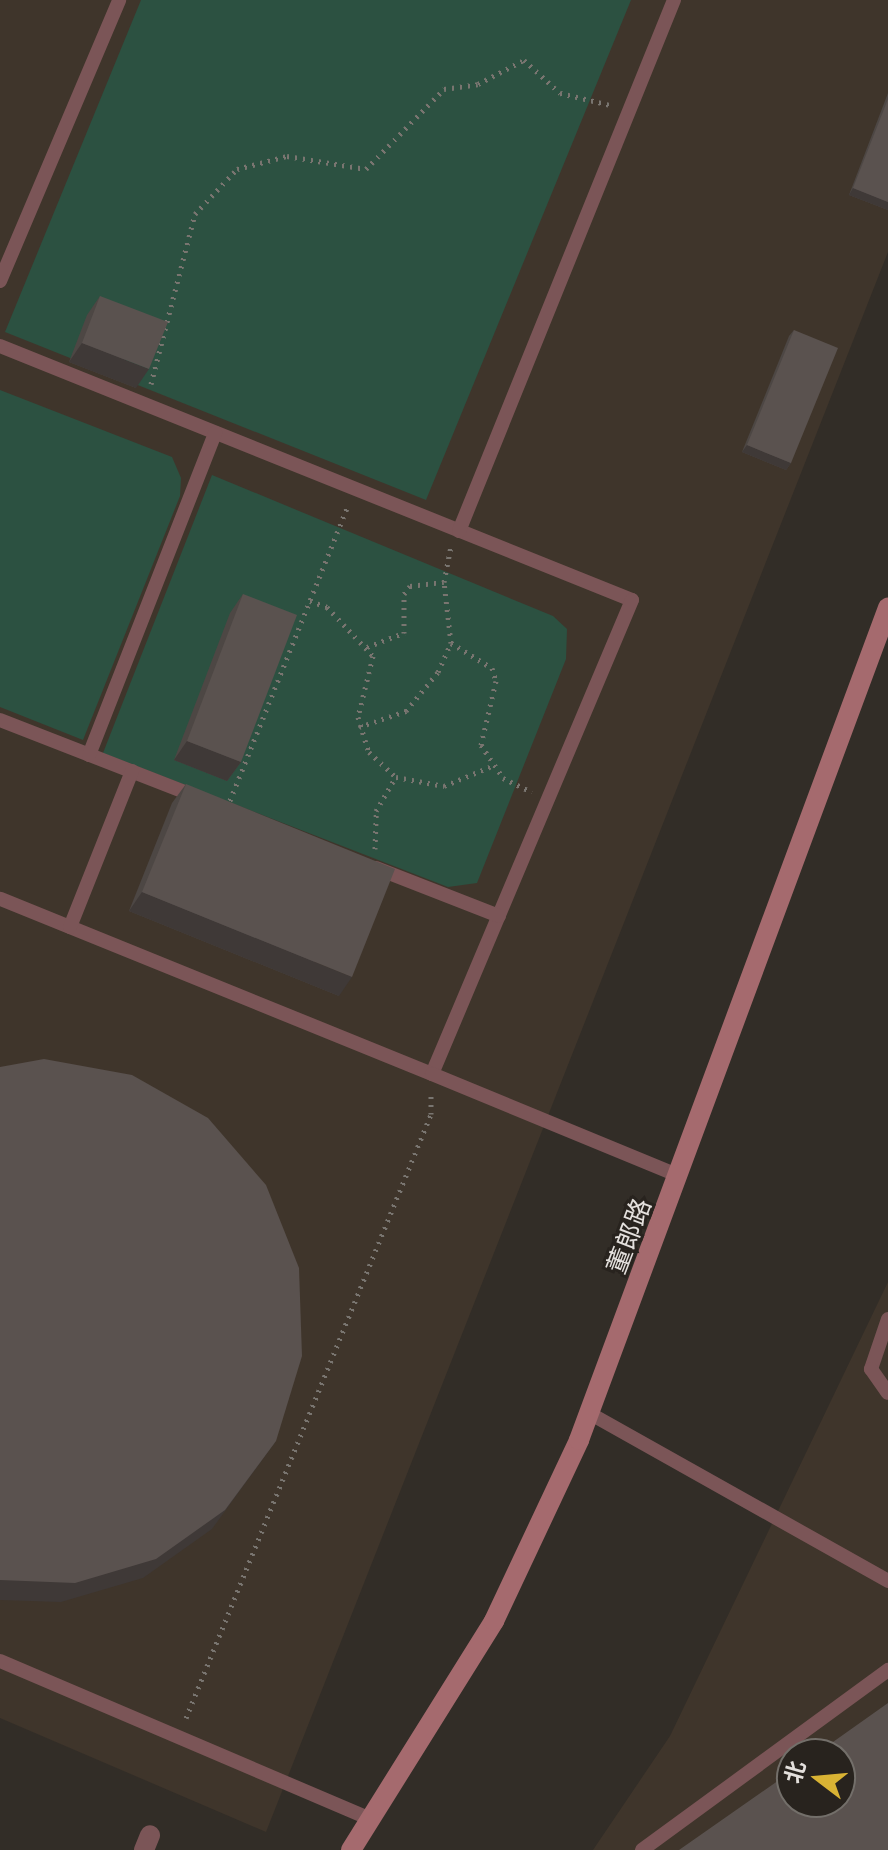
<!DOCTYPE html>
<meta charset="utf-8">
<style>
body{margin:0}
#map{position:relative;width:888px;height:1850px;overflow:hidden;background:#322d27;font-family:"Archivo Narrow","Noto Sans SC",sans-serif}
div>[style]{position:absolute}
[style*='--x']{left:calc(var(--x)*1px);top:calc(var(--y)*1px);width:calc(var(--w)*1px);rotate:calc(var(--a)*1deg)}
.built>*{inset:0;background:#3f352b}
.green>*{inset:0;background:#2c5141}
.path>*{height:5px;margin-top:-2.5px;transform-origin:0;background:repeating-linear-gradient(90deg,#797570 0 2px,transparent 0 8px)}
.service>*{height:14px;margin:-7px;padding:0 7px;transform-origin:7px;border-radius:7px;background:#7b5557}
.minor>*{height:20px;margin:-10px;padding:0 10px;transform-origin:10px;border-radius:10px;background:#7b5557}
.secondary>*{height:20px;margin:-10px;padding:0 10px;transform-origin:10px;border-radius:10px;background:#a56a6e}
.wall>*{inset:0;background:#4d4744}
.shaded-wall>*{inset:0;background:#3f3937}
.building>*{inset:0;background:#5a524f}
span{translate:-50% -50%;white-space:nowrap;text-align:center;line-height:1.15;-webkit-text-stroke:6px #28231e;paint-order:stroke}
.street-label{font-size:26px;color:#e4e0dd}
.north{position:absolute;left:776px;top:1738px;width:80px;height:80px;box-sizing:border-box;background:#28231e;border:2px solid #736f6a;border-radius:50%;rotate:286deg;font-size:22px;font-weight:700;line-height:32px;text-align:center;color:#e4e0dd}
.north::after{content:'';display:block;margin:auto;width:28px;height:36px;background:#d9b334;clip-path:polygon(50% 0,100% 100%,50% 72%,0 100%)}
</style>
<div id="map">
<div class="built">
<div style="clip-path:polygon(0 0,888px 0,888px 252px,266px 1832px,0 1718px)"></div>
<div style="clip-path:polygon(evenodd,888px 1282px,888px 1850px,593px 1850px,670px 1736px,888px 1282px,792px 1754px,840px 1754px,840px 1802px,792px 1802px,792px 1754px)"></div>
</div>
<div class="green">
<div style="clip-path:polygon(141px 0,631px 0,426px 500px,5px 332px)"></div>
<div style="clip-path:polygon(0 390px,172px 457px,181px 478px,180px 496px,83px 740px,0 707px)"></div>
<div style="clip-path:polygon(212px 475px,553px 616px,567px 629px,566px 659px,477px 883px,448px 887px,103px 753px)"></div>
</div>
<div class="path">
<div style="--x:151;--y:384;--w:176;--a:-75.5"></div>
<div style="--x:195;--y:214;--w:62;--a:-47"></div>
<div style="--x:237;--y:169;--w:52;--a:-14.6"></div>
<div style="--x:287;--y:156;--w:80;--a:9.3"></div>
<div style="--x:366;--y:169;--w:112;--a:-45.7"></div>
<div style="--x:444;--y:89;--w:34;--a:-8"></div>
<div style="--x:478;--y:84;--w:52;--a:-27.6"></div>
<div style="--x:524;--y:60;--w:49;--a:42.5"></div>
<div style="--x:560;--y:93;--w:51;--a:13.5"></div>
<div style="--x:310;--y:601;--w:18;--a:19"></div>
<div style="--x:327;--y:607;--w:67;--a:46.8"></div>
<div style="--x:373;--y:656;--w:63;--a:103.8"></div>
<div style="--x:358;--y:717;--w:37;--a:73"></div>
<div style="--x:369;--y:752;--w:37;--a:43"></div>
<div style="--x:396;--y:777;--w:49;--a:10.6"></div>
<div style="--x:444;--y:786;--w:52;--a:-22.6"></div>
<div style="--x:451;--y:643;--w:48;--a:31.4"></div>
<div style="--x:492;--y:668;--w:14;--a:73"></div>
<div style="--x:496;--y:681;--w:66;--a:103.2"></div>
<div style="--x:481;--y:745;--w:40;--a:56"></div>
<div style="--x:503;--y:778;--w:32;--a:26"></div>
<div style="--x:367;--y:647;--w:40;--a:-21"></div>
<div style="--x:404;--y:633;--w:39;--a:-90"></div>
<div style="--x:404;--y:594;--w:10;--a:-53"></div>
<div style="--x:410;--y:586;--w:34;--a:-7"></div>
<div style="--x:359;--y:727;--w:50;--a:-18.8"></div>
<div style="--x:406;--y:711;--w:50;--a:-50.6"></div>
<div style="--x:438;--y:672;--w:32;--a:-66"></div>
<div style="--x:451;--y:643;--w:61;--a:-96.5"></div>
<div style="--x:444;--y:582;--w:36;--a:-79"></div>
<div style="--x:227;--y:808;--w:326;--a:-68.2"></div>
<div style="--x:375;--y:849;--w:38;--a:-88"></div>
<div style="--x:376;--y:811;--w:39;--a:-60"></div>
<div style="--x:186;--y:1718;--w:652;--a:-67.92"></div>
<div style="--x:431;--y:1114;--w:18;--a:-90"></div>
</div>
<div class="service">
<div style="--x:0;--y:281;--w:305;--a:-67"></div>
<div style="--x:0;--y:346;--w:681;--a:21.9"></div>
<div style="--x:632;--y:600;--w:514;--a:112.88"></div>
<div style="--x:432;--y:1074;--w:466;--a:-157.9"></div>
<div style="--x:459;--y:531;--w:573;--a:-67.96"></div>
<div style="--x:0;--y:720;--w:212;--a:21.3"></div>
<div style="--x:89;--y:755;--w:346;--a:-68.6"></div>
<div style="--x:376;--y:868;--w:132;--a:21.3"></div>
<div style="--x:70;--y:927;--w:168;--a:-68.3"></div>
<div style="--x:432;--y:1074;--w:267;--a:22.4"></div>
<div style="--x:888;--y:1319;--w:53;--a:108.8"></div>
<div style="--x:871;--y:1369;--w:29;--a:55"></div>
<div style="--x:589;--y:1413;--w:343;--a:29.3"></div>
<div style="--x:0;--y:1661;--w:397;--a:23.1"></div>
<div style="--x:642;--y:1850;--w:305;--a:-36.2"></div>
</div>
<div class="minor">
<div style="--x:144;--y:1850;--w:16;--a:-68"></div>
</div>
<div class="secondary">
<div style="--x:351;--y:1850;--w:270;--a:-58"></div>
<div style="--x:494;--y:1621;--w:200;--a:-64.8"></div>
<div style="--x:579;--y:1440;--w:888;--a:-69.63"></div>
</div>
<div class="wall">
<div style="clip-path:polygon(888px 93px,888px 210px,849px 195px)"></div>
<div style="clip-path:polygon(100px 296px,136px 388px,69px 362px,87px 315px)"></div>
<div style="clip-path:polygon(794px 330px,791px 463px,786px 470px,742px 452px,789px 336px)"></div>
<div style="clip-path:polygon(243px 594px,241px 762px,227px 781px,174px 760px,230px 613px)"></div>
<div style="clip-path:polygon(186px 784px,339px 996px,129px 911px,172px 803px)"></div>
</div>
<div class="shaded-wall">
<div style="clip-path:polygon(853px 188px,888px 202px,888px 210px,849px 195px)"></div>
<div style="clip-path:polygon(82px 343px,149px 369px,136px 388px,69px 362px)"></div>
<div style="clip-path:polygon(747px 445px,791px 463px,786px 470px,742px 452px)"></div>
<div style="clip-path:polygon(187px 741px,241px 762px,227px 781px,174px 760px)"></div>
<div style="clip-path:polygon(142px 892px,352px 977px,339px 996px,129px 911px)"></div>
<div style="clip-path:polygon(276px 1441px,212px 1529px,143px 1578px,61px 1602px,0 1600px,0 1580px)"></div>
</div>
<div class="building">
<div style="clip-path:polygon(888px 99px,888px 202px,853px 188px)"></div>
<div style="clip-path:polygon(100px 296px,168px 322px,149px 369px,82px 343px)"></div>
<div style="clip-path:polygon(794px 330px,838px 348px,791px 463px,747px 445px)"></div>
<div style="clip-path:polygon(243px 594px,297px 615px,241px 762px,187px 741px)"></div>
<div style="clip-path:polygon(186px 784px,395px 869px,352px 977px,142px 892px)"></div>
<div style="clip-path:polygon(44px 1059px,132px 1075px,208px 1118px,266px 1185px,299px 1268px,302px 1356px,276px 1441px,225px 1510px,156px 1559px,75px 1583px,0 1580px,0 1067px)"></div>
<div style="clip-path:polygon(888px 1703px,888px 1850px,679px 1850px,792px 1771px,792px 1802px,840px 1802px,840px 1754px,816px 1754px)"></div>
</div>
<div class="street-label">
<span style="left:629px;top:1236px;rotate:-69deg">董郎路</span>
</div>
<div class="north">北</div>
</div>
